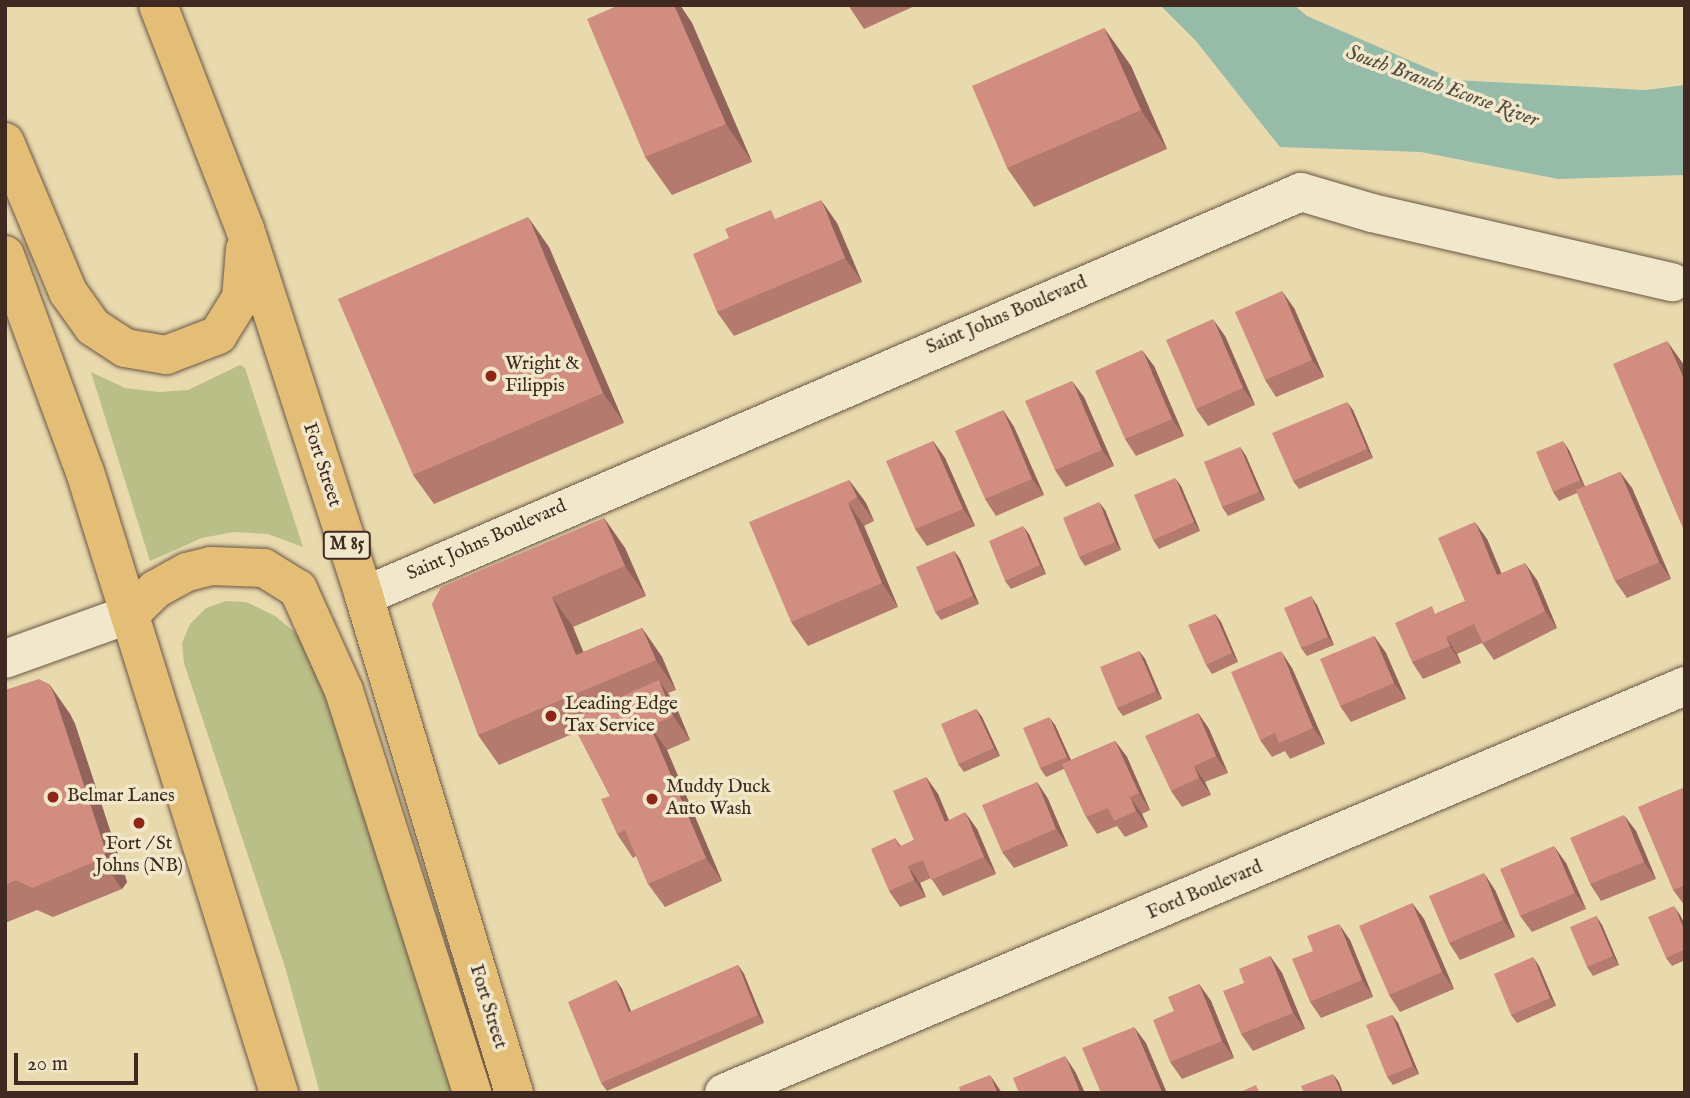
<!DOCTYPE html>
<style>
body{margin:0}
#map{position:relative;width:1690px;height:1098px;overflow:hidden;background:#e9daad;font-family:"IM FELL English",serif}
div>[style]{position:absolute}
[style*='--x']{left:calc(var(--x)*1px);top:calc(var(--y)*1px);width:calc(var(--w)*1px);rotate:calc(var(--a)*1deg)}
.green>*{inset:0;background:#babe87}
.water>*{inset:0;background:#97bba9}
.roads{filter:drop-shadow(0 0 2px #6a5544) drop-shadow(0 0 2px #6a5544)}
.street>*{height:38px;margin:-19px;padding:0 19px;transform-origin:19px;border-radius:19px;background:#f1e7ca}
.primary>*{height:38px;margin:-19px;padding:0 19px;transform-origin:19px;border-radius:19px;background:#e4bd76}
.wall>*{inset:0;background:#b47a6e}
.shaded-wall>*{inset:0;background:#92635a}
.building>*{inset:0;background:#d18e80}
.dots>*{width:19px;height:19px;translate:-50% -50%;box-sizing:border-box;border:4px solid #f1e7ca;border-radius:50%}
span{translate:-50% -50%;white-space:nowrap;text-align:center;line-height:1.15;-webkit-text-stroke:7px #f1e7ca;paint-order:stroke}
.shield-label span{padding:2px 5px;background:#f1e7ca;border:2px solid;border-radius:5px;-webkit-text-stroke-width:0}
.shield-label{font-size:18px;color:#3f2921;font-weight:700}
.street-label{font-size:19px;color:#3f2921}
.poi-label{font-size:19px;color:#3f2921}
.left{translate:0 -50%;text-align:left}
.water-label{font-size:21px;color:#554e43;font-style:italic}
.frame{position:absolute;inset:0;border:7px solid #3f2921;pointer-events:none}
.scale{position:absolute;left:14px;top:1053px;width:124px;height:32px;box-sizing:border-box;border:4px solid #3f2921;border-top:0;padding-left:9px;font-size:21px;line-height:24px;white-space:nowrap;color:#3f2921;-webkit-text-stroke:5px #f1e7ca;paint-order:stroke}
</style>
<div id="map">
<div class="green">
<div style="clip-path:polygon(240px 365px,245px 368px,303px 547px,268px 534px,234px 532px,202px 538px,150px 561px,91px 372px,125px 388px,159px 392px,188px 390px)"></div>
<div style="clip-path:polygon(226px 601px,246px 602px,275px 616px,308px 643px,456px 1093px,320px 1093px,285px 967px,184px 663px,182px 643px,190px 624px,206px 608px)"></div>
</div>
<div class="water">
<div style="clip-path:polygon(1160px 5px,1294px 5px,1307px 16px,1455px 80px,1646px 90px,1685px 85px,1685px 175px,1558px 179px,1421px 152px,1280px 147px,1196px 41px)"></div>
</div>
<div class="roads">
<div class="street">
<div style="--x:364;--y:596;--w:1020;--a:-23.32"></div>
<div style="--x:1301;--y:192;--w:74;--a:16.5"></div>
<div style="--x:1372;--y:213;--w:308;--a:13"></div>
<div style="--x:5;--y:659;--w:133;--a:-19.8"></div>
<div style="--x:724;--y:1093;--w:1044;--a:-22.95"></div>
</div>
<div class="primary">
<div style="--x:158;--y:5;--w:240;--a:68.8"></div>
<div style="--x:245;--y:229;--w:386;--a:72"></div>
<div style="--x:364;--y:596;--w:519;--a:73.21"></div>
<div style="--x:5;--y:142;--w:163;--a:67.2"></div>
<div style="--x:68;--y:292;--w:43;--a:54.5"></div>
<div style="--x:93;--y:327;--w:38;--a:33"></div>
<div style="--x:125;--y:348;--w:42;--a:9.7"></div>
<div style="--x:166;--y:355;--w:56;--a:-21"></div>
<div style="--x:218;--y:335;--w:44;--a:-58.1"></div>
<div style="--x:241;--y:298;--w:49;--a:-85.3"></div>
<div style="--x:5;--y:255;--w:231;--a:69.8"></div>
<div style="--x:85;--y:472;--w:651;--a:72.65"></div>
<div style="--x:130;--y:614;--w:36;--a:-44"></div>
<div style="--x:156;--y:589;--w:35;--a:-29"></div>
<div style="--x:187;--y:572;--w:25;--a:-14"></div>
<div style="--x:211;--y:566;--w:53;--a:2.2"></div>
<div style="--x:264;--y:568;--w:40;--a:32"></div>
<div style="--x:298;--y:589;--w:112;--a:65.7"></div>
<div style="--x:344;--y:691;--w:422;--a:72.3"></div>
</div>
</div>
<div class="wall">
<div style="clip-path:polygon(619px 5px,680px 5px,692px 23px,752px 162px,672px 195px,645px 157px)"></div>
<div style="clip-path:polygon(848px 5px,917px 5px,864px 29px)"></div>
<div style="clip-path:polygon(1104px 28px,1131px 66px,1167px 149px,1034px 207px,1007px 168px)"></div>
<div style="clip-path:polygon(777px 219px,837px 223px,862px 282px,734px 336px,717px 312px,729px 238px)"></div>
<div style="clip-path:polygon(549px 247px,624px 423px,434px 504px,413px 475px)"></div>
<div style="clip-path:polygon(1294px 308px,1324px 377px,1276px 397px,1265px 380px)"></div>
<div style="clip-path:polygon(1225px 336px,1255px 405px,1208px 426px,1196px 409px)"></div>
<div style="clip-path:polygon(1154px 366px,1184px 436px,1136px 456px,1125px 439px)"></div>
<div style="clip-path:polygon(1084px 397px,1114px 466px,1066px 487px,1055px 470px)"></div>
<div style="clip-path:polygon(1003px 410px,1014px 427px,1044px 495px,996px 516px,985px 499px)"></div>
<div style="clip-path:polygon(1353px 410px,1373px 458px,1299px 489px,1293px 481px)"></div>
<div style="clip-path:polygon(933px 441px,945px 458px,975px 526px,927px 546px,915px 529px)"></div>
<div style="clip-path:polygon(1240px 447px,1246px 456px,1265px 500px,1228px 516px,1222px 507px)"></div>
<div style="clip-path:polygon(1569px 450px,1585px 487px,1620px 472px,1632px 488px,1671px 579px,1627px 598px,1615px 581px,1577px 493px,1559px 501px,1553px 492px)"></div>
<div style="clip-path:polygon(849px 480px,866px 503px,874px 521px,864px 526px,898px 607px,808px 646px,791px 622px)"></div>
<div style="clip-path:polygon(1181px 486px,1200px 531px,1159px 549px,1153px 540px)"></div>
<div style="clip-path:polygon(1105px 510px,1121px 550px,1085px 566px,1079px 557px)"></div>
<div style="clip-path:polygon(604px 518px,625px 548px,646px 596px,573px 627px,583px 652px,642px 628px,662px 657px,676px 690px,668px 693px,675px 704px,690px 740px,667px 750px,722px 881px,665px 907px,648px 884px,636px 856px,633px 858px,617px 834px,610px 796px,577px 732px,499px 765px,478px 735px,432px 604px)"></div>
<div style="clip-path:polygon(1029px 534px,1046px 574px,1011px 589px,1005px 581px)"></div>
<div style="clip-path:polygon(1487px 539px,1501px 573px,1537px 580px,1557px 628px,1494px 660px,1482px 643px,1457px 654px,1461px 663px,1423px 679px,1412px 662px,1437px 613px,1465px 601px)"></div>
<div style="clip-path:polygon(954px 551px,960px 559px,979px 604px,941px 620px,935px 612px)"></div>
<div style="clip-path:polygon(1317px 605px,1334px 645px,1307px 656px,1301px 648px)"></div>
<div style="clip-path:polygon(1215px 614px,1221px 622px,1238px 662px,1212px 674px,1206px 665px)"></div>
<div style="clip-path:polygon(1374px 636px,1386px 653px,1406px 699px,1351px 722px,1340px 706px)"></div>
<div style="clip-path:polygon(1139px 651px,1145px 659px,1162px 699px,1123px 716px,1117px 708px)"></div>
<div style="clip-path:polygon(1292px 668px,1325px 744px,1290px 759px,1285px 751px,1272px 757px,1260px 740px)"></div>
<div style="clip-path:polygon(49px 684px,70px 714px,75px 724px,127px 882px,122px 889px,53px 917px,37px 910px,5px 923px,5px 690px)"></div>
<div style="clip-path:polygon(976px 709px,982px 717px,1000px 756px,964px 772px,958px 764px)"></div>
<div style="clip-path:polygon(1198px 713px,1209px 729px,1228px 773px,1205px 782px,1211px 795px,1182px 807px,1171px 791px)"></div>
<div style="clip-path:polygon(1055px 725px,1071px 760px,1115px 741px,1127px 757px,1150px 810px,1142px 814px,1148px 827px,1125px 837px,1117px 826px,1097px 834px,1086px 817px,1064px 769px,1046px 777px,1040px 768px)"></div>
<div style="clip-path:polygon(926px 777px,938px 794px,949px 820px,977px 829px,996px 874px,943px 896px,931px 878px,920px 883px,926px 897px,900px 907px,889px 891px,895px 838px,901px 846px,914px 840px)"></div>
<div style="clip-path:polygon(1037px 782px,1048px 799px,1068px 846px,1014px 868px,1002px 852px)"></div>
<div style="clip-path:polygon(1685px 787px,1685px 906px,1673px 890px)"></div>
<div style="clip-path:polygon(1636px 831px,1656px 879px,1601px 901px,1590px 884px)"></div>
<div style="clip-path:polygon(1566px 863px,1586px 909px,1532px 932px,1520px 916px)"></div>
<div style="clip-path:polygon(1495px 890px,1515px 937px,1460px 960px,1449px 943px)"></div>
<div style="clip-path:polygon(1412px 903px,1424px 919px,1454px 989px,1400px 1012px,1389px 995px)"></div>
<div style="clip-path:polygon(1680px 915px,1685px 925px,1685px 960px,1672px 966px,1666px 958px)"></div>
<div style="clip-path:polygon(1596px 916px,1602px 925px,1619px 965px,1593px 976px,1587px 967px)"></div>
<div style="clip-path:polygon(1350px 940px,1373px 997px,1321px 1018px,1310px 1002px)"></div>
<div style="clip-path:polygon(1270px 956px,1282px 973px,1305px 1029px,1253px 1051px,1241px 1034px,1244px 983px)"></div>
<div style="clip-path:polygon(738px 965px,744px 974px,764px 1023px,607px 1091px,601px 1083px,616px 980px,622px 989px,631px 1012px)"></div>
<div style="clip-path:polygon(1539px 966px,1556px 1006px,1517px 1023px,1511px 1015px)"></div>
<div style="clip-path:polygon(1199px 984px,1211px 1001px,1234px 1058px,1182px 1079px,1170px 1062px,1174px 1011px)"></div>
<div style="clip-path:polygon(1392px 1015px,1398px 1023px,1419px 1074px,1393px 1085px,1387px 1077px)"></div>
</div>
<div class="shaded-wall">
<div style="clip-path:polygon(674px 5px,680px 5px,692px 23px,752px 162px,726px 124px)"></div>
<div style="clip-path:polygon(1104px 28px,1131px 66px,1167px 149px,1141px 110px)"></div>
<div style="clip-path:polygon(821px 200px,837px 223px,862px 282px,845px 258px)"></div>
<div style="clip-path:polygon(528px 217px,549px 247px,624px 423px,603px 393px)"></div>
<div style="clip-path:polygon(1282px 291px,1294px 308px,1324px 377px,1312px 360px)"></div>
<div style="clip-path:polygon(1213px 319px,1225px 336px,1255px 405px,1243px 388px)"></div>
<div style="clip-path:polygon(1667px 341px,1684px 365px,1685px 382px)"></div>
<div style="clip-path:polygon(1142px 350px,1154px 366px,1184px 436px,1172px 419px)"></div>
<div style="clip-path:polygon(1072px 381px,1084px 397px,1114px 466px,1102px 450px)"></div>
<div style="clip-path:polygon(1347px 402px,1353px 410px,1373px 458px,1367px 449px)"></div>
<div style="clip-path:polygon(1003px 410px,1014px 427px,1044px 495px,1032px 479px)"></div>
<div style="clip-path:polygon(933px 441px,945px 458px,975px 526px,963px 509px)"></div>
<div style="clip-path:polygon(1563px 441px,1569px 450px,1586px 489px,1580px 480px)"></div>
<div style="clip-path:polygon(1240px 447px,1246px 456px,1265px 500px,1259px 492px)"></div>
<div style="clip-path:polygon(1620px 472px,1632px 488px,1671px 579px,1659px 562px)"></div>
<div style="clip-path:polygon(1175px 478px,1181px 486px,1200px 531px,1194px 522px)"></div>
<div style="clip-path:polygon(849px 480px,866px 503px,874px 521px,857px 497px)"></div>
<div style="clip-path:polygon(1099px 502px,1105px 510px,1121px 550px,1115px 542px)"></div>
<div style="clip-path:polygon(848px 503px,864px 526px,898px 607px,882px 583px)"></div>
<div style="clip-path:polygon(604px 518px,625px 548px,646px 596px,625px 566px)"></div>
<div style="clip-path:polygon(1475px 522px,1487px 539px,1509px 591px,1497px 575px)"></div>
<div style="clip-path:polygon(1023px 526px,1029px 534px,1046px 574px,1040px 565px)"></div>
<div style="clip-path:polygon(954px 551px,960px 559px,979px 604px,973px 596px)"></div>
<div style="clip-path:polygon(1525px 563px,1537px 580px,1557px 628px,1545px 611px)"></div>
<div style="clip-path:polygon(1311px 596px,1317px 605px,1334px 645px,1328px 637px)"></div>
<div style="clip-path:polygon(552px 597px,573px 627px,597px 684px,576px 655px)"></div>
<div style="clip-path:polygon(1215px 614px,1221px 622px,1238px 662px,1232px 653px)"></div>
<div style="clip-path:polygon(642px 628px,662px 657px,676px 690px,656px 660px)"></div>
<div style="clip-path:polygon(1374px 636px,1386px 653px,1406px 699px,1394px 683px)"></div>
<div style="clip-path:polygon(1446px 637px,1457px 654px,1461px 663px,1450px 646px)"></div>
<div style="clip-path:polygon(1139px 651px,1145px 659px,1162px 699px,1156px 691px)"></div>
<div style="clip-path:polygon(1281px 651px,1292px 668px,1325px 744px,1313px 728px)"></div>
<div style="clip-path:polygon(659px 680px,675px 704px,690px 740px,673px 716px)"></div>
<div style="clip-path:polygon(49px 684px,70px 714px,75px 724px,127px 882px,122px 889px,101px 859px)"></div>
<div style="clip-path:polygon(976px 709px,982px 717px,1000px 756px,994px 748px)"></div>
<div style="clip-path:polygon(1198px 713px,1209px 729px,1228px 773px,1216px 756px)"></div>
<div style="clip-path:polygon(1049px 717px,1055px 725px,1073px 765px,1067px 757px)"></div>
<div style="clip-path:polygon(650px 726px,667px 750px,722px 881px,706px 858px)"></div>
<div style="clip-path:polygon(1115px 741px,1127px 757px,1150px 810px,1139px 793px)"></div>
<div style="clip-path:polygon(1194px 766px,1205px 782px,1211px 795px,1199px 778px)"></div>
<div style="clip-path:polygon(926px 777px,938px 794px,956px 838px,945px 822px)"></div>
<div style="clip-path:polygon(1037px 782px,1048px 799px,1068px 846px,1056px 829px)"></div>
<div style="clip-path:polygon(1130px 797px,1142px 814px,1148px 827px,1136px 811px)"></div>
<div style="clip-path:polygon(965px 812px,977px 829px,996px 874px,984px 857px)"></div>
<div style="clip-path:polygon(1624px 815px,1636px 831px,1656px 879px,1644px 862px)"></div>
<div style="clip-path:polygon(1554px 846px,1566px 863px,1586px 909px,1575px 893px)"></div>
<div style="clip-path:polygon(908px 866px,920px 883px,926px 897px,914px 880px)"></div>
<div style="clip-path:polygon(1484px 873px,1495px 890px,1515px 937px,1503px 920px)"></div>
<div style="clip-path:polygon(1412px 903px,1424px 919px,1454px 989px,1442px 972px)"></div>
<div style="clip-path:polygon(1674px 906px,1680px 915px,1685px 925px,1685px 931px)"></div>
<div style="clip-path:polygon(1596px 916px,1602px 925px,1619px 965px,1613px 956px)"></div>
<div style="clip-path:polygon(1339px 924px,1350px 940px,1373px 997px,1362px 980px)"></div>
<div style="clip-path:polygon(1270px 956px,1282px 973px,1305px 1029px,1293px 1013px)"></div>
<div style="clip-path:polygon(1533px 957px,1539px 966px,1556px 1006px,1550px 998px)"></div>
<div style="clip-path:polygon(738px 965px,744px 974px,764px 1023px,758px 1015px)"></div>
<div style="clip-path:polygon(616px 980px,622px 989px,635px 1021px,629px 1012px)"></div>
<div style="clip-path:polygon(1199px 984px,1211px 1001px,1234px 1058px,1222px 1041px)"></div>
<div style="clip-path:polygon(1392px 1015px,1398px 1023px,1419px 1074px,1413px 1066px)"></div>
<div style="clip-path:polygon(1134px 1027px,1146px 1043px,1167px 1093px,1162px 1093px)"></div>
<div style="clip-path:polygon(1065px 1056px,1076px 1073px,1085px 1093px,1080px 1093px)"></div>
<div style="clip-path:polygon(1333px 1074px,1339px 1082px,1343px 1093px,1341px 1093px)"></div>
<div style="clip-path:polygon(990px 1075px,1002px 1093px,997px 1093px)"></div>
</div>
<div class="building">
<div style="clip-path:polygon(619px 5px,674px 5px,726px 124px,645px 157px,587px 19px)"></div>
<div style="clip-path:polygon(1104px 28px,1141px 110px,1007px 168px,972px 86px)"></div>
<div style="clip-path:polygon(821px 200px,845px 258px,717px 312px,693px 254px,729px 238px,725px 229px,771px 210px,775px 219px)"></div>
<div style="clip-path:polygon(528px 217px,603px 393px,413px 475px,338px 299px)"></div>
<div style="clip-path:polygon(1282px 291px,1312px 360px,1265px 380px,1235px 312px)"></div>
<div style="clip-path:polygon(1213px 319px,1243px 388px,1196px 409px,1166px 340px)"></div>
<div style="clip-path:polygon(1667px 341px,1685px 382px,1685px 533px,1613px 364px)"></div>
<div style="clip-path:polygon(1142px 350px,1172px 419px,1125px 439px,1095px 371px)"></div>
<div style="clip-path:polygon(1072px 381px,1102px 450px,1055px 470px,1025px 401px)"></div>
<div style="clip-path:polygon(1347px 402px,1367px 449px,1293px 481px,1272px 433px)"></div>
<div style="clip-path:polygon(1003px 410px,1032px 479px,985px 499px,955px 431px)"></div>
<div style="clip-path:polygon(933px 441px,963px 509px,915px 529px,886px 461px)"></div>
<div style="clip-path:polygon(1563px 441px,1580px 480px,1553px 492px,1536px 452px)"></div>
<div style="clip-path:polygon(1240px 447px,1259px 492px,1222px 507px,1204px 462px)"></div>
<div style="clip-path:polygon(1620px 472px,1659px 562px,1615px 581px,1576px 490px)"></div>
<div style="clip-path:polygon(1175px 478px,1194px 522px,1153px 540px,1134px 495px)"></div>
<div style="clip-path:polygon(849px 480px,857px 497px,848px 503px,882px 583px,791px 622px,749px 522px)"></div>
<div style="clip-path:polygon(1099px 502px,1115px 542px,1079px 557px,1063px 518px)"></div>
<div style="clip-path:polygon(604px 518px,625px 566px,552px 597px,576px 655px,642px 628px,656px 660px,478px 735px,432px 604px,441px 587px)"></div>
<div style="clip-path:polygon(1475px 522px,1497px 575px,1525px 563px,1545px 611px,1483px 643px,1474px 624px,1446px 637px,1450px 646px,1412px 662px,1395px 623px,1432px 606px,1435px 614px,1465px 601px,1438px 538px)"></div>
<div style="clip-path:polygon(1023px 526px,1040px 565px,1005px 581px,989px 541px)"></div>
<div style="clip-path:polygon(954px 551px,973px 596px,935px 612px,916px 567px)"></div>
<div style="clip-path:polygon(1311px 596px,1328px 637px,1301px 648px,1284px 608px)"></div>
<div style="clip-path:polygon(1215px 614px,1232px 653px,1206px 665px,1188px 625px)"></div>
<div style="clip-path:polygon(1374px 636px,1394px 683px,1340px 706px,1320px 659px)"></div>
<div style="clip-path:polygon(1139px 651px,1156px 691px,1117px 708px,1100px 667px)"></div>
<div style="clip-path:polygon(1281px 651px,1313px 728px,1279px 743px,1275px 733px,1260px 740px,1231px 672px)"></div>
<div style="clip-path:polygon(39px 679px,49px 684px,54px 694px,106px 852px,101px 859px,32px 888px,16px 880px,5px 885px,5px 690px)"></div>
<div style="clip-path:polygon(659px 680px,673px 716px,650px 726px,706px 858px,648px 884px,625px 830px,617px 834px,601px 799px,610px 796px,570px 719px)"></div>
<div style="clip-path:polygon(976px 709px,994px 748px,958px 764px,941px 724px)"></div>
<div style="clip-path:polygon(1198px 713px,1216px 756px,1194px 766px,1199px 778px,1171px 791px,1145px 736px)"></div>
<div style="clip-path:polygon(1049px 717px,1067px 757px,1040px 768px,1023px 728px)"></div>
<div style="clip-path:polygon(1115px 741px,1139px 793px,1130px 797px,1136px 811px,1114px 821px,1108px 808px,1086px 817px,1062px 764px)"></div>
<div style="clip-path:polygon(926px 777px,945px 822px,965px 812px,984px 857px,931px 880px,923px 860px,908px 866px,914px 880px,889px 891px,871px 849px,895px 838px,899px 847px,914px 840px,893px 791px)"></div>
<div style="clip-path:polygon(1037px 782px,1056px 829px,1002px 852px,982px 805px)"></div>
<div style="clip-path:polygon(1685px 787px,1685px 885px,1673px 890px,1638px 807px)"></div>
<div style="clip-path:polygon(1624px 815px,1644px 862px,1590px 884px,1570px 838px)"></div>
<div style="clip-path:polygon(1554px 846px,1575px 893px,1520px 916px,1500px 869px)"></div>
<div style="clip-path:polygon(1484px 873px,1503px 920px,1449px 943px,1429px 896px)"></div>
<div style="clip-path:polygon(1412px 903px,1442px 972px,1389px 995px,1359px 926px)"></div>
<div style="clip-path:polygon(1674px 906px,1685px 931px,1685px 949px,1666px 958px,1648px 917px)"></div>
<div style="clip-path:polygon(1596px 916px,1613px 956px,1587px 967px,1570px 927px)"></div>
<div style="clip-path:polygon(1339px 924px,1362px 980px,1310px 1002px,1292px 959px,1313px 951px,1307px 936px)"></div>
<div style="clip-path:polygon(1270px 956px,1293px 1013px,1241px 1034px,1223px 991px,1244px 983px,1239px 969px)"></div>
<div style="clip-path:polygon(1533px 957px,1550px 998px,1511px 1015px,1494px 974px)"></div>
<div style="clip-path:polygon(738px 965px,758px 1015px,601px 1083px,568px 1002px,616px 980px,629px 1012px)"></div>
<div style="clip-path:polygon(1199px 984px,1222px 1041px,1170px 1062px,1153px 1020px,1174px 1011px,1168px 997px)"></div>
<div style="clip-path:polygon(1392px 1015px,1413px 1066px,1387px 1077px,1366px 1025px)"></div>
<div style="clip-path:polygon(1134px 1027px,1162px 1093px,1101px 1093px,1082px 1048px)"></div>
<div style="clip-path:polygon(1065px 1056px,1080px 1093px,1019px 1093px,1013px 1078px)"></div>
<div style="clip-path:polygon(1333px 1074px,1341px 1093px,1304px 1093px,1301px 1086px)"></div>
<div style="clip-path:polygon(990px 1075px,997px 1093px,961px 1093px,959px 1087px)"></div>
<div style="clip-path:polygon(1256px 1085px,1259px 1093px,1238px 1093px)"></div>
</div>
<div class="dots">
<div style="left:491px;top:376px;background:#8f2418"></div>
<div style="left:551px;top:716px;background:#8f2418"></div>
<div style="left:53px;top:797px;background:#8f2418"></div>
<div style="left:652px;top:799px;background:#8f2418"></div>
<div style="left:139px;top:823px;background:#8f2418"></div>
</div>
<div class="shield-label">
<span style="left:347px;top:545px">M 85</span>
</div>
<div class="street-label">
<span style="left:1007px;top:316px;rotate:-23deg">Saint Johns Boulevard</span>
<span style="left:321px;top:465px;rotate:72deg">Fort Street</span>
<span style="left:487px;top:541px;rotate:-24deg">Saint Johns Boulevard</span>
<span style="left:1205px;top:891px;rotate:-23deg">Ford Boulevard</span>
<span style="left:487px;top:1007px;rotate:73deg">Fort Street</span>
</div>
<div class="poi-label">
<span class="left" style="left:505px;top:376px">Wright &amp;<br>Filippis</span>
<span class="left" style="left:565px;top:716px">Leading Edge<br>Tax Service</span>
<span class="left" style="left:666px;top:799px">Muddy Duck<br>Auto Wash</span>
<span class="left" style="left:67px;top:797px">Belmar Lanes</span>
<span style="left:139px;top:856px">Fort / St<br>Johns (NB)</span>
</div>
<div class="water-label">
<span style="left:1442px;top:87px;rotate:20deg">South Branch Ecorse River</span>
</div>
<div class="frame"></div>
<div class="scale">20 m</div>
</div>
